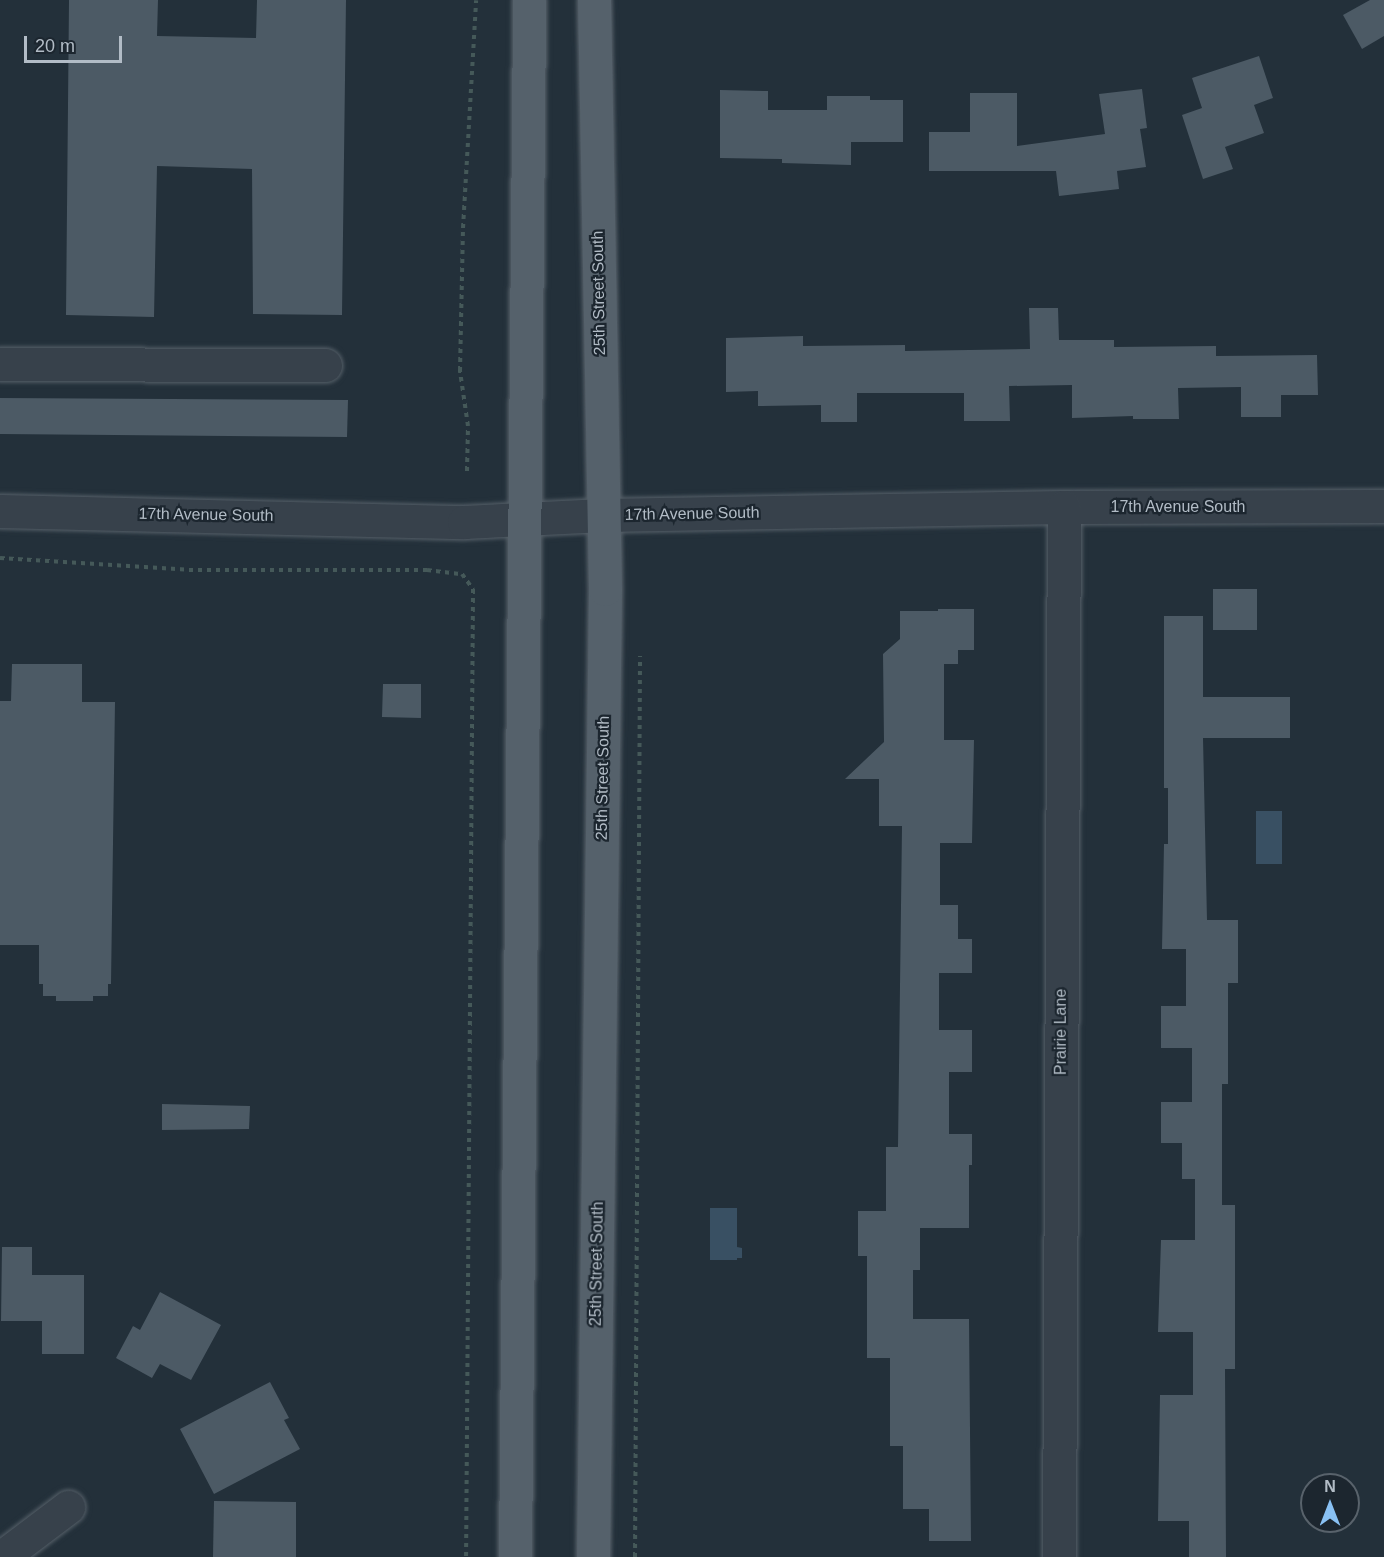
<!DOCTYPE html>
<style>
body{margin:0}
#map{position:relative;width:1384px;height:1557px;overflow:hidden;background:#23303a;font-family:Arial,sans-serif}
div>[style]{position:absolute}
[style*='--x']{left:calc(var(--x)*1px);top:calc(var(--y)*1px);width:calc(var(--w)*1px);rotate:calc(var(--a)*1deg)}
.water>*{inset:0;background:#395063}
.building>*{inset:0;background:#4c5a65}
.path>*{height:4px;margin-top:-2px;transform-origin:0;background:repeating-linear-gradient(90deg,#455959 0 4.5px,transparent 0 9px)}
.roads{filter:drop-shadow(0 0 2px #555f68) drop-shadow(0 0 2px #555f68)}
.minor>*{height:33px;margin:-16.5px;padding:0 16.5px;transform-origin:16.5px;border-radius:16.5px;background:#37414b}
.major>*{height:33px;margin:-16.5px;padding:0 16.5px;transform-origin:16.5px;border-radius:16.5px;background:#55616b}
span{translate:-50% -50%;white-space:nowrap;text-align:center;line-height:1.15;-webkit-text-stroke:4.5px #1c262f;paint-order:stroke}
.street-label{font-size:16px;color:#b2bcc6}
.north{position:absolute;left:1300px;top:1473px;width:60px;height:60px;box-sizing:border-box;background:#1c262f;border:2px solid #58626b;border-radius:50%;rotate:0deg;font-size:16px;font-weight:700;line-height:24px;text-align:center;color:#b2bcc6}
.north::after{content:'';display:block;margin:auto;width:21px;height:27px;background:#89c1f4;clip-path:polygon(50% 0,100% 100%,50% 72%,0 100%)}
.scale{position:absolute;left:24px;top:36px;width:98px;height:27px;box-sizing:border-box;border:3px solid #b2bcc6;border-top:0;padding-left:8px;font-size:18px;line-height:21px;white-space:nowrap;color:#b2bcc6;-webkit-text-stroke:4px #1c262f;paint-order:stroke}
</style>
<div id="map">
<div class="water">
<div style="clip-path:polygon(1256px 811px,1282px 811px,1282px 864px,1256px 864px)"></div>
<div style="clip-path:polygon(710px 1208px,737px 1208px,737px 1247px,742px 1248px,742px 1258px,737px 1258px,737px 1260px,710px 1260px)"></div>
</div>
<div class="building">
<div style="clip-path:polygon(69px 0,158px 0,157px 36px,256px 38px,257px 0,346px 0,342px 315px,253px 314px,252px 169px,157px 166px,154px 317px,66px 315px)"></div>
<div style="clip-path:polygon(1370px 0,1384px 0,1384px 36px,1362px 49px,1343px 15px)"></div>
<div style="clip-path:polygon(1259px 56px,1273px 98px,1254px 105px,1264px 133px,1225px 147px,1233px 169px,1203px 179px,1182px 115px,1202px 108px,1192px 78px)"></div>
<div style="clip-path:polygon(1142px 89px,1147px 128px,1140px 129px,1146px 167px,1117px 171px,1119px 189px,1059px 196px,1056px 171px,929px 171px,929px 132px,970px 132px,970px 93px,1017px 93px,1017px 146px,1105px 134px,1099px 94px)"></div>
<div style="clip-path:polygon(720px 90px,768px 91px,768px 110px,827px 110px,827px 96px,870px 96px,870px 100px,903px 100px,903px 142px,851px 142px,851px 165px,782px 163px,782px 159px,720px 158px)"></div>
<div style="clip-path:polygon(1029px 308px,1058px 308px,1059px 340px,1114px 340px,1114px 347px,1216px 346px,1216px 356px,1317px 355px,1318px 395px,1281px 395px,1281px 417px,1241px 417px,1241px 387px,1178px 388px,1179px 419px,1133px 419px,1133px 416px,1072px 418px,1072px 385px,1009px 386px,1010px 421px,964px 421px,964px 393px,857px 393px,857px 422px,821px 422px,821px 405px,758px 406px,758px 391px,726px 392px,726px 338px,803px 336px,803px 346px,905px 345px,905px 351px,1030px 349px)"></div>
<div style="clip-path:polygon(0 398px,348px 400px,347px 437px,0 434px)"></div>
<div style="clip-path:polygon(1213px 589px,1257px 589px,1257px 630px,1213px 630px)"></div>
<div style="clip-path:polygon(938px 609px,974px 609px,974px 650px,958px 650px,958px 664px,944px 664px,944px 740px,974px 740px,972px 843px,940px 843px,940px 905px,958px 905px,958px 939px,972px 939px,972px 973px,939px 973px,939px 1030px,972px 1030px,972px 1072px,949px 1072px,949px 1134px,972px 1134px,972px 1165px,969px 1165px,969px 1228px,920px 1228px,920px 1270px,913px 1270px,913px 1319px,969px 1319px,971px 1541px,929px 1541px,929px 1509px,903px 1509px,903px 1446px,890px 1446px,890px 1358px,867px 1358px,867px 1256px,858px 1256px,858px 1211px,886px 1211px,886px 1147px,898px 1147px,902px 826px,879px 826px,879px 779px,845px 779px,884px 742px,883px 654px,900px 639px,900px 611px,938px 611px)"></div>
<div style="clip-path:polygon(1164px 616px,1203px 616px,1203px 697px,1290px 697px,1290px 738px,1203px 738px,1207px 920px,1238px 920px,1238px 983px,1228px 983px,1228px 1084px,1222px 1084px,1222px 1205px,1235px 1205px,1235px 1369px,1225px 1369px,1226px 1557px,1189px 1557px,1189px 1521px,1158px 1521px,1160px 1395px,1193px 1395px,1193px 1332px,1158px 1332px,1161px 1240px,1195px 1240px,1195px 1179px,1182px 1179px,1182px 1143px,1161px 1143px,1161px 1102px,1192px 1102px,1192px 1048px,1161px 1048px,1161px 1006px,1186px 1006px,1186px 949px,1162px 949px,1164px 844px,1168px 844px,1168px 788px,1164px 788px)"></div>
<div style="clip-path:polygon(12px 664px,82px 664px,82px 702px,115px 702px,111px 984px,108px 984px,108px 996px,93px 996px,93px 1001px,56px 1001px,56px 996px,43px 996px,43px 984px,39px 984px,39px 945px,0 945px,0 701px,11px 701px)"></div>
<div style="clip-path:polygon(383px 684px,421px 684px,421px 718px,382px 717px)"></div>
<div style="clip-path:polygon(162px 1104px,250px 1106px,249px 1129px,162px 1130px)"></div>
<div style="clip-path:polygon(2px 1247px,32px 1247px,32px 1275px,84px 1275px,84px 1354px,42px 1354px,42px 1321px,1px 1321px)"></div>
<div style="clip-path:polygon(160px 1292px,221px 1325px,191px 1380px,160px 1364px,152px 1378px,116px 1358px,133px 1326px,140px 1330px)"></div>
<div style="clip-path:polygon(270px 1382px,289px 1418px,284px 1420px,300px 1449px,214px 1494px,180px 1429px)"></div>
<div style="clip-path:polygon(214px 1501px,296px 1502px,296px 1557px,213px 1557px)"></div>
</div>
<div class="path">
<div style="--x:467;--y:471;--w:45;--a:-88.7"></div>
<div style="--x:468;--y:426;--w:56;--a:-98.3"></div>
<div style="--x:460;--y:371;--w:143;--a:-88.8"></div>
<div style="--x:463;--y:228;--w:228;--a:-86.7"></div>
<div style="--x:0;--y:558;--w:189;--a:3.6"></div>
<div style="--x:189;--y:570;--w:238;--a:0"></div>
<div style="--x:427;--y:570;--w:35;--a:7"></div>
<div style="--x:462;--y:574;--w:19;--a:54"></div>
<div style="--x:473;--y:589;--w:968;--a:90.41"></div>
<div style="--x:635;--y:1557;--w:901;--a:-89.68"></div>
</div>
<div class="roads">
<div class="minor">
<div style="--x:0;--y:364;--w:325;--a:0.2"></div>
<div style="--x:0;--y:511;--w:464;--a:1.4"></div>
<div style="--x:464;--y:522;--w:139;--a:-2.9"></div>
<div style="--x:603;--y:515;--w:461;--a:-1"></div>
<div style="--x:1064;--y:507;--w:320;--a:-0.2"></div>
<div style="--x:2;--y:1557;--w:83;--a:-37.1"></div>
<div style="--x:1059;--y:1557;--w:1050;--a:-89.73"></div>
</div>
<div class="major">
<div style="--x:515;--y:1557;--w:1557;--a:-89.48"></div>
<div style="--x:593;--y:1557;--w:968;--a:-89.29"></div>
<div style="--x:605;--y:589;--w:589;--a:-91.07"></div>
</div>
</div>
<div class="street-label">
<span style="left:599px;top:293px;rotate:-91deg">25th Street South</span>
<span style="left:1178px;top:507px">17th Avenue South</span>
<span style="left:692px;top:514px;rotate:-1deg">17th Avenue South</span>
<span style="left:206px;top:515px;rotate:1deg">17th Avenue South</span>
<span style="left:603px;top:778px;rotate:-89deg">25th Street South</span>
<span style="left:1061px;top:1032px;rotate:-90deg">Prairie Lane</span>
<span style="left:597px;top:1264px;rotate:-89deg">25th Street South</span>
</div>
<div class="north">N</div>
<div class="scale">20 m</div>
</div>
